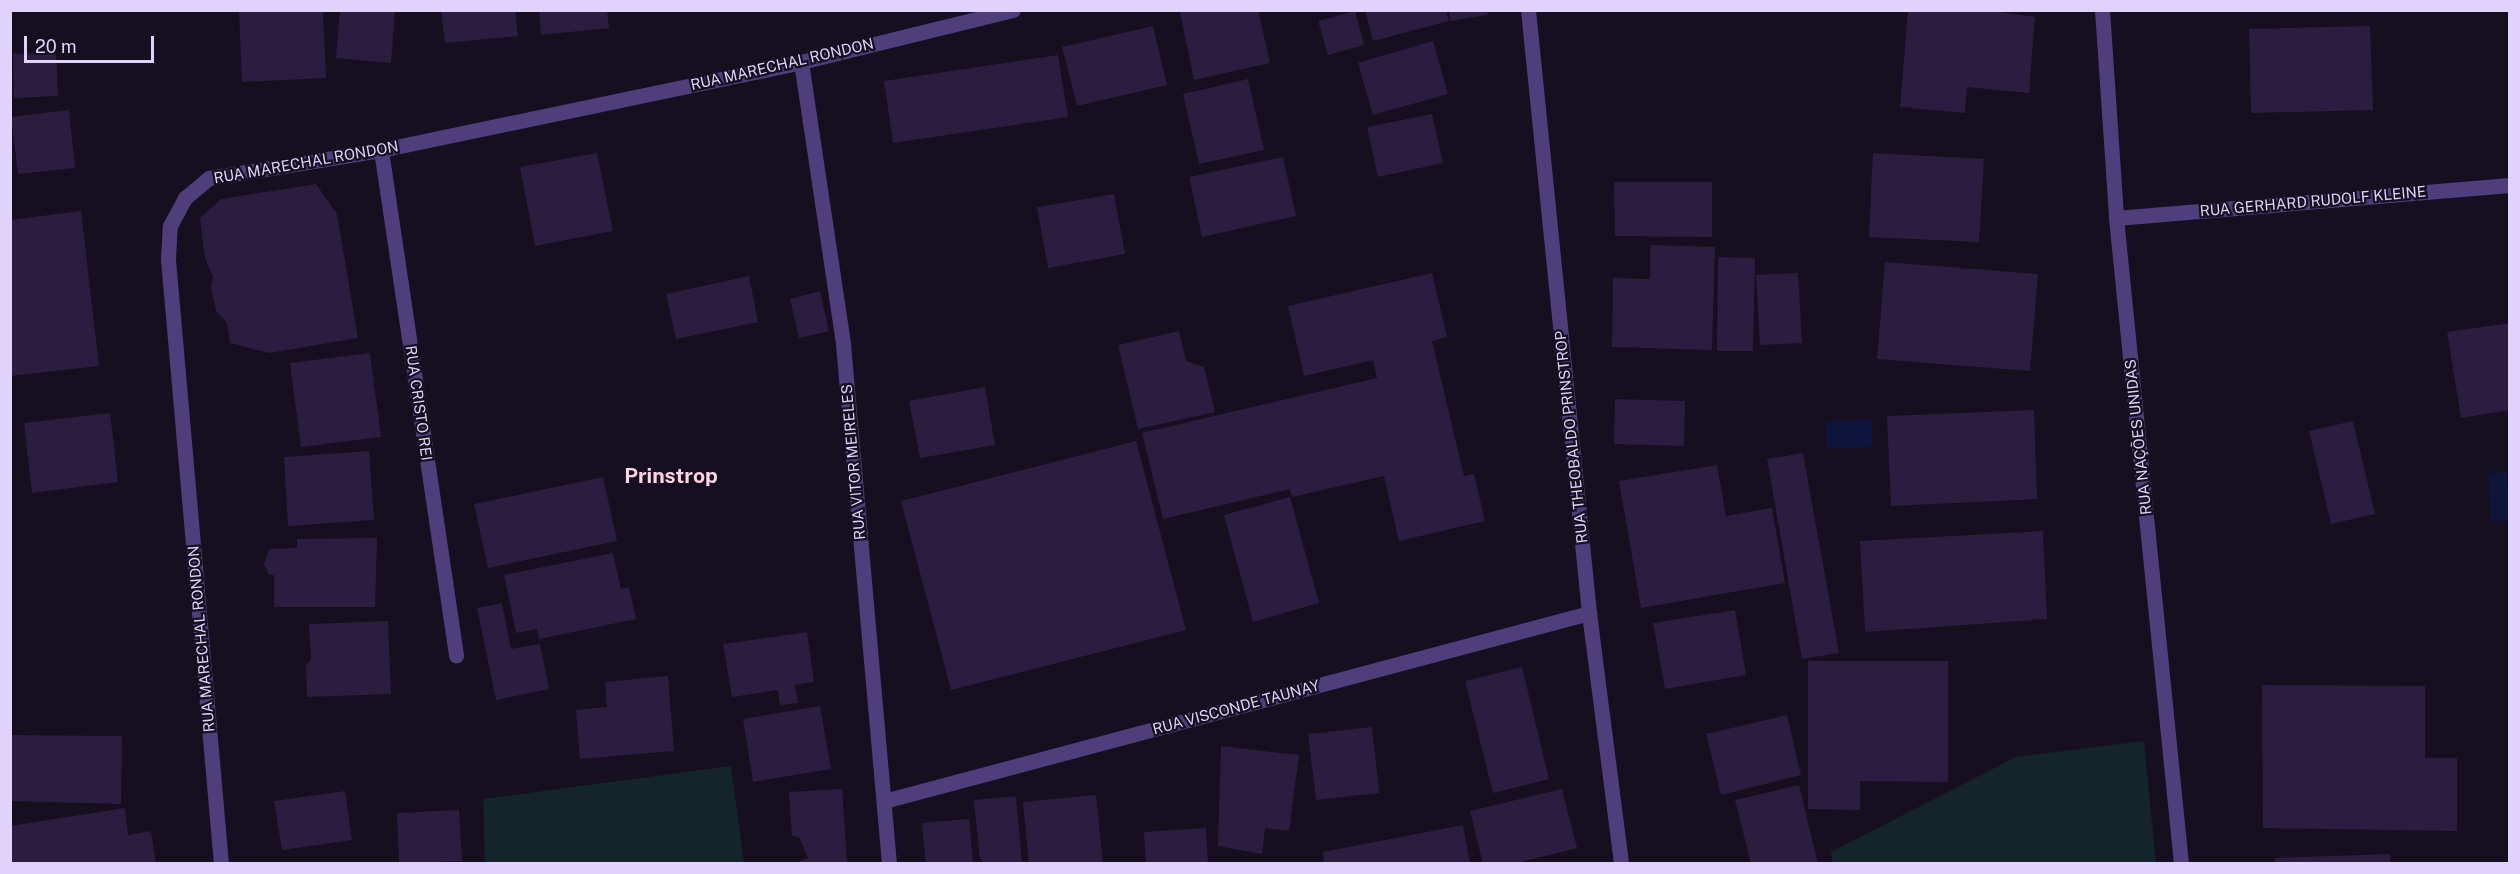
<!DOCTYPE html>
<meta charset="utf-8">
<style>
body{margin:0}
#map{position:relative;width:2520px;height:874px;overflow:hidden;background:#150f20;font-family:"Public Sans",sans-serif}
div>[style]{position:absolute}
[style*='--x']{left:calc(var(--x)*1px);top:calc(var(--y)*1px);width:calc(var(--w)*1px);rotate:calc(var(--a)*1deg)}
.green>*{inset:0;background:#132529}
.water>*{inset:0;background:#0e143a}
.building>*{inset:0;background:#2b1d3f}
.minor>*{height:15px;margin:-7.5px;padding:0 7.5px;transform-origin:7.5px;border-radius:7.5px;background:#4e3e7b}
span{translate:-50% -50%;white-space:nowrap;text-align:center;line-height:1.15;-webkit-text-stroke:4.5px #150f20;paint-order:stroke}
.street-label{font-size:15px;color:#dfd2fb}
.district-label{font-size:21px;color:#fbd4e4;font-weight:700}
.frame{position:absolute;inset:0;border:12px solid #dfd2fb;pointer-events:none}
.scale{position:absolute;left:24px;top:36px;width:130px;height:27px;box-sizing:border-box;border:3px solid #dfd2fb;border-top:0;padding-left:8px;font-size:18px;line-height:21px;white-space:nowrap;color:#dfd2fb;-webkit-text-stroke:4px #150f20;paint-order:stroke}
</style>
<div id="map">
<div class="green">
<div style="clip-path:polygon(2144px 741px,2156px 863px,1833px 863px,1831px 852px,2016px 757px)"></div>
<div style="clip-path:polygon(731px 766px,744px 863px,485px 863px,483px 799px)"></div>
</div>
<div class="water">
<div style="clip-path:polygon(1872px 419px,1873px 447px,1827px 449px,1826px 421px)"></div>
<div style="clip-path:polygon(2507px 472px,2509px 520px,2491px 522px,2488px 473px)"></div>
</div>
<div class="building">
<div style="clip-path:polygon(239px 10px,323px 10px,326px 78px,242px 82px)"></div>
<div style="clip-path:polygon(340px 10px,395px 10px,391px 63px,336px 58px)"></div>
<div style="clip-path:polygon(441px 10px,515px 10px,518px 36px,445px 43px)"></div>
<div style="clip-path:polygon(539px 10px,607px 10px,609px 28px,541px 35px)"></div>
<div style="clip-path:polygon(1186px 10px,1258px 10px,1270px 63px,1194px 80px,1180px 12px)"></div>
<div style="clip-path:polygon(1365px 10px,1446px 10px,1449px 21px,1373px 41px)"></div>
<div style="clip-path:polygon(1449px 10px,1487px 10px,1488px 15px,1450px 21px)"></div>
<div style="clip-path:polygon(1908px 10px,1983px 10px,2035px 17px,2029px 93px,1967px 87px,1965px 113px,1900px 107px)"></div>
<div style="clip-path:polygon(1355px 11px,1364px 45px,1328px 55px,1318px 21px)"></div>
<div style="clip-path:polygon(1153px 26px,1167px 85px,1077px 106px,1062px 47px)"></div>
<div style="clip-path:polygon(2370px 26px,2373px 110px,2251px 113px,2249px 29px)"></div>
<div style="clip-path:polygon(1433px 41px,1448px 94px,1373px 115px,1358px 63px)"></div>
<div style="clip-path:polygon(56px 53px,58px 96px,14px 98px,13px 54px)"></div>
<div style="clip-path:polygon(1058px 55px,1068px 117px,893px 143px,884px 81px)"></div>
<div style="clip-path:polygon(1248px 79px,1264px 150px,1199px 164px,1183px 94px)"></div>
<div style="clip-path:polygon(69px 110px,75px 168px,18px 174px,11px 117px)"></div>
<div style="clip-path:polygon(1432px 114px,1443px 163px,1378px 177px,1367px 127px)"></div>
<div style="clip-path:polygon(597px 153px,613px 231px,535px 246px,520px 167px)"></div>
<div style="clip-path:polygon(1873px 153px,1984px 159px,1979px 242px,1869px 237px)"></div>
<div style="clip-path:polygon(1283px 157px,1296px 216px,1202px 237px,1189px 177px)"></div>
<div style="clip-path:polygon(1614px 182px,1712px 182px,1712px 237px,1615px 236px)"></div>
<div style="clip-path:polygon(316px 184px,337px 214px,358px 338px,269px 353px,230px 343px,227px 323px,216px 311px,211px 287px,213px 277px,205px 258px,200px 218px,221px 199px)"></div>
<div style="clip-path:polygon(1114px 194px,1125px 254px,1048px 268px,1037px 207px)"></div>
<div style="clip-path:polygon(81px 211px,99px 366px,10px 376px,10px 220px)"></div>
<div style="clip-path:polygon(1650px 245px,1715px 247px,1712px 350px,1612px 347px,1613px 278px,1650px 279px)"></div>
<div style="clip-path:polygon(1718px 257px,1755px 258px,1753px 351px,1717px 351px)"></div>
<div style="clip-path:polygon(1885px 262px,2038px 274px,2030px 371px,1877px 359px)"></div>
<div style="clip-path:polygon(1432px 273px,1447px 337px,1432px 341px,1464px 476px,1474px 474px,1485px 521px,1399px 541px,1384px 476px,1292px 497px,1290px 489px,1163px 519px,1142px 433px,1377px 378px,1373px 360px,1304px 376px,1288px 306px)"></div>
<div style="clip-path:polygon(1798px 273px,1802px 343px,1760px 345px,1756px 275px)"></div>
<div style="clip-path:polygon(749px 276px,758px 322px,676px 339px,666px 294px)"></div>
<div style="clip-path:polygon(820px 291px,829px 331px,799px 338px,790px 299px)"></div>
<div style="clip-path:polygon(2510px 323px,2510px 410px,2461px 418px,2447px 332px)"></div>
<div style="clip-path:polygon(1179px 331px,1186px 361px,1204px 367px,1215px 412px,1138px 429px,1118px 345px)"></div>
<div style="clip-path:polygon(370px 353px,381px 437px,301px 447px,290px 363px)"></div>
<div style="clip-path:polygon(985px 387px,995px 445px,920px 458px,909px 401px)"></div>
<div style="clip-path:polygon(1615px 399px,1685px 401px,1684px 446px,1614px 444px)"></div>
<div style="clip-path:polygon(2034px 410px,2037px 499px,1891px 506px,1887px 416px)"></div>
<div style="clip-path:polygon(110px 413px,118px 482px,32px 493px,24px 423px)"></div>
<div style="clip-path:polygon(2353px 421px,2375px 514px,2331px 524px,2309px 431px)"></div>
<div style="clip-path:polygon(1136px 441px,1186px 630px,951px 690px,901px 501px)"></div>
<div style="clip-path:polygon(369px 451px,374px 520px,288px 526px,284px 457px)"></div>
<div style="clip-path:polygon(1803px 453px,1839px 653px,1802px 659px,1767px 459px)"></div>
<div style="clip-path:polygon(1717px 465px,1726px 516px,1772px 508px,1785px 583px,1641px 608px,1619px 481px)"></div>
<div style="clip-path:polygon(603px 477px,617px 541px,488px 568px,474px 504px)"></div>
<div style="clip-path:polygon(1290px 497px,1319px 603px,1253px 622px,1224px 515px)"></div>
<div style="clip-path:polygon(2043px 531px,2047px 619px,1865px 632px,1860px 541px)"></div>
<div style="clip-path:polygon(377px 538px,375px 607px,274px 607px,274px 575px,269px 575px,264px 564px,269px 549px,297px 548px,297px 539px)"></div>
<div style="clip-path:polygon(613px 553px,621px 589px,629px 587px,636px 619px,539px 639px,537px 629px,516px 633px,504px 575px)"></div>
<div style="clip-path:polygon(502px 603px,511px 649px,540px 644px,549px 689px,496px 700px,477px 608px)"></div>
<div style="clip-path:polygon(1735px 610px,1746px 675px,1665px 689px,1653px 623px)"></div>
<div style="clip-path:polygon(388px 621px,391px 694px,307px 697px,306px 666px,311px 659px,309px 624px)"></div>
<div style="clip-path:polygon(807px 632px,814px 682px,795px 685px,798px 703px,780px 705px,778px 690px,732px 697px,723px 644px)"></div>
<div style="clip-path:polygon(1808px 661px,1948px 661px,1948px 782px,1860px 781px,1860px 810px,1808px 809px)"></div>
<div style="clip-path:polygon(1522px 667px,1549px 779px,1493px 793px,1465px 681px)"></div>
<div style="clip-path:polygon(668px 676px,674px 751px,580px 759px,576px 710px,607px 707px,605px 682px)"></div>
<div style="clip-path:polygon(2262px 685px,2425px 686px,2425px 758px,2457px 758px,2457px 831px,2263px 828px)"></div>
<div style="clip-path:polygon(820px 706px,831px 769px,753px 782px,743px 719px)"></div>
<div style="clip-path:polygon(1787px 715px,1801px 775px,1721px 795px,1706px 734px)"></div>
<div style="clip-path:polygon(1372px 727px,1379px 793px,1316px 800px,1308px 734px)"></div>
<div style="clip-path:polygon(10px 735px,122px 736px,121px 804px,10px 801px)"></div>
<div style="clip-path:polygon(1221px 746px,1299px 755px,1289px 831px,1265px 828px,1262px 854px,1218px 846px)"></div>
<div style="clip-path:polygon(1799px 785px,1818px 864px,1751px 864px,1735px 800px)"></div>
<div style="clip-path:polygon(842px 789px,847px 863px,795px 863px,808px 858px,799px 837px,792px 836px,789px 792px)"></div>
<div style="clip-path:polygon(1562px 789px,1577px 848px,1513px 864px,1483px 864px,1470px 811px)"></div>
<div style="clip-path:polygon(345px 791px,352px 840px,282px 850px,274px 801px)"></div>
<div style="clip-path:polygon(1096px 795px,1103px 864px,1029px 864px,1023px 802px)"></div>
<div style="clip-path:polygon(1016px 796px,1022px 864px,984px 862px,980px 859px,974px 800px)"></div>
<div style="clip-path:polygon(125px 808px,128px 835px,151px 831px,156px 864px,10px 864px,10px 826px)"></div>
<div style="clip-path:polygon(459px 810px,462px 861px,399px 863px,397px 813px)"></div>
<div style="clip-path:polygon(969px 819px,973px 864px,926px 864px,922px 823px)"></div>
<div style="clip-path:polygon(1463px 825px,1470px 864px,1324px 864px,1323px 852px)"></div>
<div style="clip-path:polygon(1206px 828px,1208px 864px,1146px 864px,1144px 832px)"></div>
<div style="clip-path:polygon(2390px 854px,2390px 864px,2275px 864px,2275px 858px)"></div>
</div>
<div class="minor">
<div style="--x:1528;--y:10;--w:606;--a:84.22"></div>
<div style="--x:1589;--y:613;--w:253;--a:82.7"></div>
<div style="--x:2102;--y:10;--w:208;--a:86.1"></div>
<div style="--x:2116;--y:218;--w:649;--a:84.25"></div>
<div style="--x:801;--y:62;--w:285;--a:81.5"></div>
<div style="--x:843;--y:344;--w:522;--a:84.94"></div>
<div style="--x:381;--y:150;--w:511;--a:81.55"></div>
<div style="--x:2116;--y:218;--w:395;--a:-4.8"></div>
<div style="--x:884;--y:801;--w:730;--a:-14.93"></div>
<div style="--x:221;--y:864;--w:607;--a:-95.01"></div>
<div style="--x:168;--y:259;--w:33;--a:-87"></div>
<div style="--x:170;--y:226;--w:32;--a:-62"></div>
<div style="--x:185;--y:198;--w:31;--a:-40"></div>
<div style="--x:209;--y:178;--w:174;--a:-9.2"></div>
<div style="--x:381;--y:150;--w:429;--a:-11.8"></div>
<div style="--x:801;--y:62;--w:218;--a:-13.8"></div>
</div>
<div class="street-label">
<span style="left:782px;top:64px;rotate:-13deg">RUA MARECHAL RONDON</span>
<span style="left:306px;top:162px;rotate:-10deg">RUA MARECHAL RONDON</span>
<span style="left:2313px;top:201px;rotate:-5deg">RUA GERHARD RUDOLF KLEINE</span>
<span style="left:419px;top:403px;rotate:82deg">RUA CRISTO REI</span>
<span style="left:1571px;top:437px;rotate:-96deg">RUA THEOBALDO PRINSTROP</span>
<span style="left:2138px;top:437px;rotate:-96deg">RUA NAÇÕES UNIDAS</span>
<span style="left:853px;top:462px;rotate:-95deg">RUA VITOR MEIRELES</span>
<span style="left:201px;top:639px;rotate:-95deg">RUA MARECHAL RONDON</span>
<span style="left:1236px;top:707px;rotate:-15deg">RUA VISCONDE TAUNAY</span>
</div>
<div class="district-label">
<span style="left:671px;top:476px">Prinstrop</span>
</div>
<div class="frame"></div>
<div class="scale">20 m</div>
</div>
